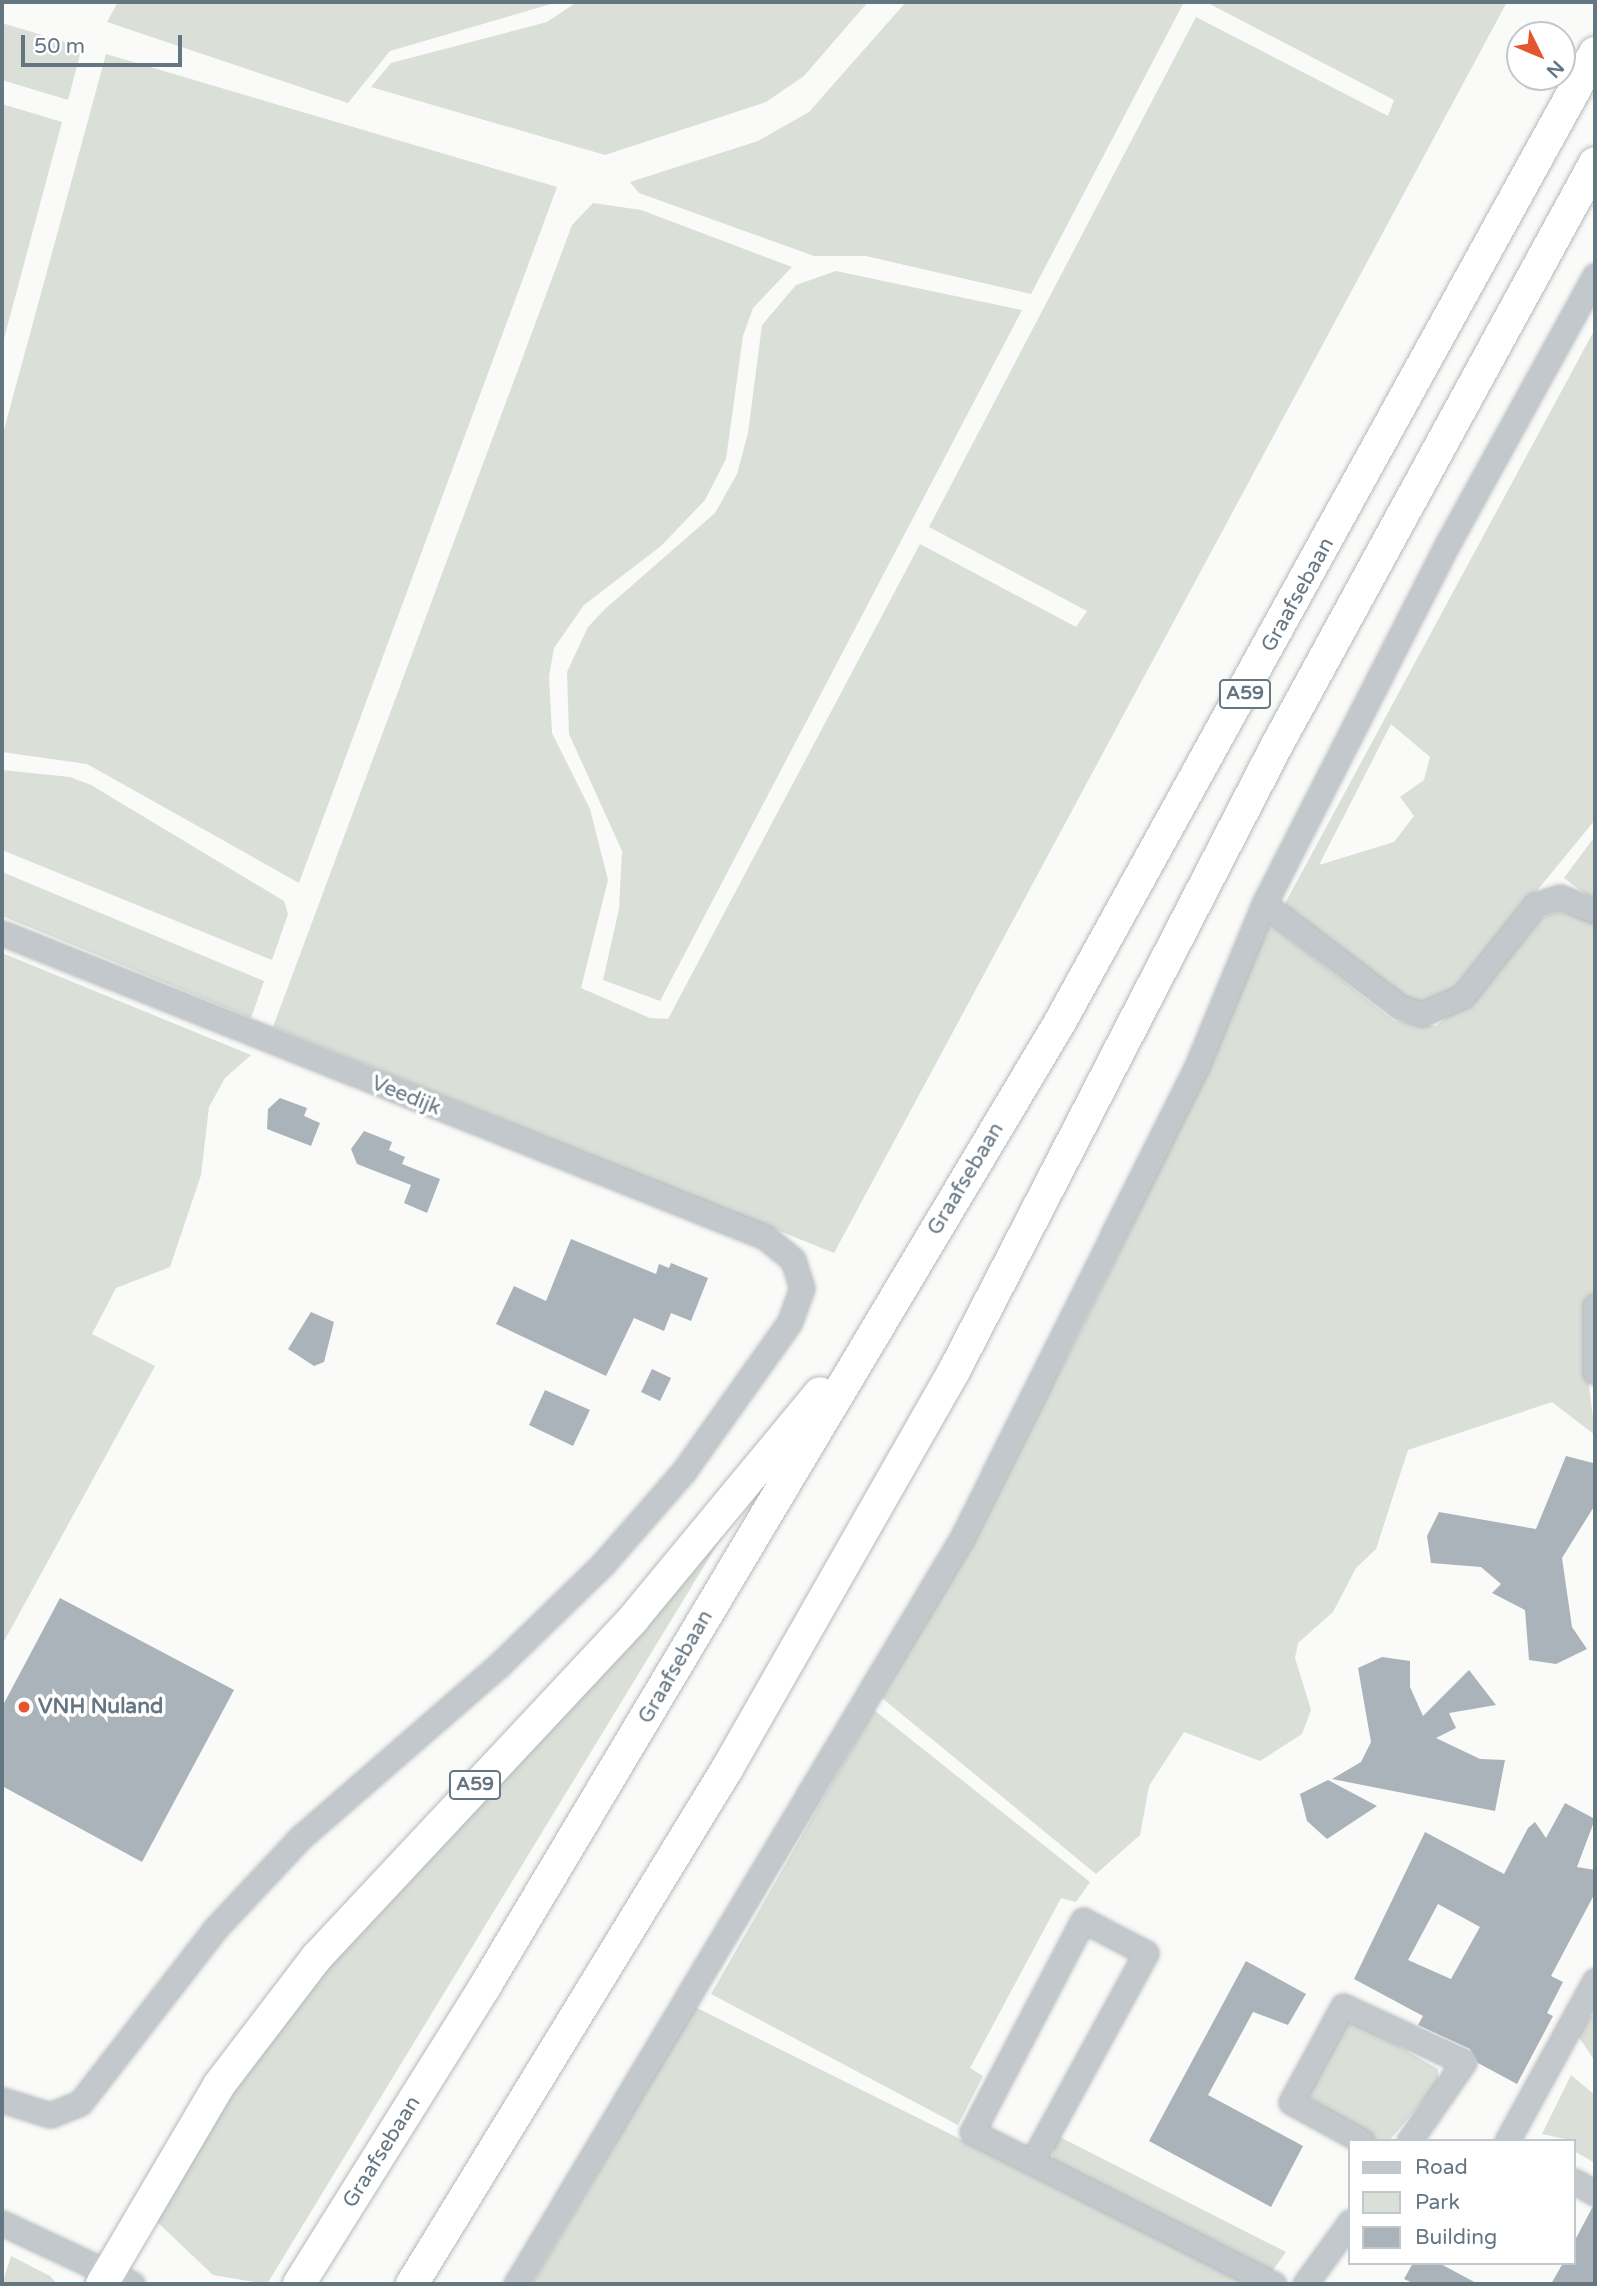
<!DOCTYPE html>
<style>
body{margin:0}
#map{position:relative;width:1597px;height:2286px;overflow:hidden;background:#fafaf8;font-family:"Varela Round",sans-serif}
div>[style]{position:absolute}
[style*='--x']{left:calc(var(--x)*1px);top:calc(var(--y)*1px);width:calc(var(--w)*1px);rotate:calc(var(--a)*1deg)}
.green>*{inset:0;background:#dadfd7}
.building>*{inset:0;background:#aab3b9}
.roads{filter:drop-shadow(0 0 2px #b4b9bd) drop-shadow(0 0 2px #b4b9bd)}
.minor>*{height:23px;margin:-11.5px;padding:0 11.5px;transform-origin:11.5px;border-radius:11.5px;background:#c3c8cc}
.highway>*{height:32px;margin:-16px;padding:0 16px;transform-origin:16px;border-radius:16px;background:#fff}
.dots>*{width:19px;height:19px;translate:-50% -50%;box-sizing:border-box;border:4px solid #fff;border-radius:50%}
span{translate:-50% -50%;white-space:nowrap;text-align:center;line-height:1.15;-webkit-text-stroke:7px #fff;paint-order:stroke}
.shield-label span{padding:2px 5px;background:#fff;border:2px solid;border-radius:5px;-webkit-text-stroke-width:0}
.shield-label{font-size:19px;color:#657683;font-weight:700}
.street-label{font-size:21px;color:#657683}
.poi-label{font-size:21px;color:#657683;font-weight:700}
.left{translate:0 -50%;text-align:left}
.frame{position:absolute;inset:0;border:4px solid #657683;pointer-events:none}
.legend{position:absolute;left:1348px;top:2139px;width:228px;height:126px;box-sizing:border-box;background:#fff;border:2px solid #c1c8cd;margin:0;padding:9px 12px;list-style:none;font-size:21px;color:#657683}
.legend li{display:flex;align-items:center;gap:14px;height:35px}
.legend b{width:35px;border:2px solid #c1c8cd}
.north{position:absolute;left:1506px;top:21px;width:70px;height:70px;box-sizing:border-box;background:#fff;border:2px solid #c1c8cd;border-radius:50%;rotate:133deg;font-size:19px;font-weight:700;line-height:28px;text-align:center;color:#657683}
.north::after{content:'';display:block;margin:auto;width:24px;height:32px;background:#e4572e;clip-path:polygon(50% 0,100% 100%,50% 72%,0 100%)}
.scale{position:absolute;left:21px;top:35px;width:161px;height:32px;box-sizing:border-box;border:4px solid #657683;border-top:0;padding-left:9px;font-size:21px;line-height:24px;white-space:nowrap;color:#657683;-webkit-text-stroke:5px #fff;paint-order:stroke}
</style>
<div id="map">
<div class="green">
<div style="clip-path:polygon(118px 2px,558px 2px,390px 51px,348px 103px,107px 22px)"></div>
<div style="clip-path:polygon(577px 2px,868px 2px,804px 76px,766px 102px,605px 155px,371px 87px,391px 63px,547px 22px)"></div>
<div style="clip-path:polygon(906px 2px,1184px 2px,1031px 294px,866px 256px,814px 256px,639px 193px,630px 182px,758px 141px,809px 112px)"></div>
<div style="clip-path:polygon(1206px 2px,1507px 2px,834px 1253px,273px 1027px,572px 225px,593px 203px,641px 210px,792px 267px,753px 308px,743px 336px,726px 459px,705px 500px,661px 546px,584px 605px,554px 648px,549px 676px,552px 733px,590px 809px,608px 880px,581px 988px,650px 1018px,668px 1019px,920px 544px,1076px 627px,1087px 611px,929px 527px,1196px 17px,1388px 116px,1394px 100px)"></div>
<div style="clip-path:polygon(2px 23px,82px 47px,68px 100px,2px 80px)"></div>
<div style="clip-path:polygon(106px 54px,557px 187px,299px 883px,87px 764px,2px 752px,2px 437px)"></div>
<div style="clip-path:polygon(2px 104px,62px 122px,2px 346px)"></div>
<div style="clip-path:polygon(836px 271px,1022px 310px,660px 1001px,603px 980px,619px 909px,622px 851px,569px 734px,567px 672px,588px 627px,605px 609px,715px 513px,737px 474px,748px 433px,762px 325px,796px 285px)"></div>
<div style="clip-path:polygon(evenodd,1595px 329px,1595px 820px,1455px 990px,1435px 1002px,1402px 1003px,1282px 909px,1595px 329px,1391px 724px,1430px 757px,1424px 780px,1400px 797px,1414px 816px,1394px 842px,1319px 865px,1391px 724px)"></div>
<div style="clip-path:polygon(2px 770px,70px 777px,91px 785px,284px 901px,288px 914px,272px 960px,2px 850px)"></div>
<div style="clip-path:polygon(1595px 836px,1595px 901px,1564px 878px)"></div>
<div style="clip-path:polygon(2px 872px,264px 981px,251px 1018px,2px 916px)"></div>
<div style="clip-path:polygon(1559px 911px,1595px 921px,1595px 1286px,1586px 1360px,1595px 1435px,1552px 1402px,1408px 1450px,1376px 1549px,1356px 1568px,1333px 1612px,1298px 1643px,1295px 1658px,1311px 1710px,1302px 1734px,1260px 1761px,1184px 1732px,1149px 1786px,1140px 1835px,1096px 1874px,882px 1698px,1079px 1334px,1188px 1109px,1256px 932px,1273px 926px,1394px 1021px,1436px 1026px,1468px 1001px,1533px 922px)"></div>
<div style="clip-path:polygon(2px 953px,251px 1055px,225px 1078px,209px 1107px,201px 1175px,170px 1267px,116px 1288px,92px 1334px,155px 1366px,2px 1645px)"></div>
<div style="clip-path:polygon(737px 1512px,267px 2284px,213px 2275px,152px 2217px,231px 2093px,329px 1965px)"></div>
<div style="clip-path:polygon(874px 1710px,1090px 1882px,1076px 1902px,1061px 1898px,970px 2068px,983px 2076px,958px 2125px,711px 1994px)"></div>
<div style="clip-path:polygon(695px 2007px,1252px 2284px,532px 2284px)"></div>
<div style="clip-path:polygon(1595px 2012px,1595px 2061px,1576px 2033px)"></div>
<div style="clip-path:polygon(1344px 2023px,1360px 2024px,1438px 2069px,1438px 2083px,1389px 2141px,1375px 2140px,1310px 2098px,1309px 2083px)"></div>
<div style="clip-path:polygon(1571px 2075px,1595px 2095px,1595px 2163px,1574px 2151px,1574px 2141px,1542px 2134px)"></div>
<div style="clip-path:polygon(1056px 2135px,1286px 2252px,1270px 2274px,1052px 2161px)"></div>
<div style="clip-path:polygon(11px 2256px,50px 2276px,57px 2284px,2px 2284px)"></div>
</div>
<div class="building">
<div style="clip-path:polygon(280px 1098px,307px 1108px,304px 1116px,320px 1123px,311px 1146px,267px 1129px,268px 1109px)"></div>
<div style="clip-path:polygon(364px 1131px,392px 1142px,389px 1150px,405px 1157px,402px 1164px,440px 1179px,427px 1213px,404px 1203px,411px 1185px,357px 1164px,351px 1149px)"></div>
<div style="clip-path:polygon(571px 1239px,656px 1274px,659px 1264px,669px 1268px,671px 1263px,708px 1278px,691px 1321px,671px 1313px,664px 1331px,634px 1318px,606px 1376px,496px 1324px,514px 1286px,546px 1301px)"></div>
<div style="clip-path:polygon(311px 1312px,334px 1322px,324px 1362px,314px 1366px,288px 1349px)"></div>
<div style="clip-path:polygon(652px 1369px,671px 1378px,660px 1401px,641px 1392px)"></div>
<div style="clip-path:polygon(545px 1390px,590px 1410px,573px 1446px,529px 1425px)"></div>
<div style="clip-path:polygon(1566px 1456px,1593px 1463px,1595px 1505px,1562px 1558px,1572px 1627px,1587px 1649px,1556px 1664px,1529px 1660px,1525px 1610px,1492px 1593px,1501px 1584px,1481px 1567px,1431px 1563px,1427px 1536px,1439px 1512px,1536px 1529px)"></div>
<div style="clip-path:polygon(60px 1598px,234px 1690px,142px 1862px,2px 1786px,2px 1707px)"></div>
<div style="clip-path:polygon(1382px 1657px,1410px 1661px,1410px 1687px,1423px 1716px,1469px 1670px,1496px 1705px,1449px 1713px,1456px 1728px,1436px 1738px,1480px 1759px,1505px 1760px,1495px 1811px,1332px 1779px,1361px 1762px,1371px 1742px,1358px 1668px)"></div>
<div style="clip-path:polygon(1328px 1780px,1377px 1806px,1327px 1839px,1307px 1821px,1300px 1794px)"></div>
<div style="clip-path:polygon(evenodd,1565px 1803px,1595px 1819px,1577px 1867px,1595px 1870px,1595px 1893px,1551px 1976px,1563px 1982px,1547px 2013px,1553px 2016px,1517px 2084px,1478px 2063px,1470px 2049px,1418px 2025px,1423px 2016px,1354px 1979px,1425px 1832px,1504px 1874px,1528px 1828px,1535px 1822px,1546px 1838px,1565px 1803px,1438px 1904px,1480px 1927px,1451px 1979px,1408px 1960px,1438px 1904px)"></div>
<div style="clip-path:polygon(1246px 1961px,1306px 1994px,1288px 2025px,1253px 2012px,1208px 2095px,1303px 2146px,1271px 2207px,1149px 2141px)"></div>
<div style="clip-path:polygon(1593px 2206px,1595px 2284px,1551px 2284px,1563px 2263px,1574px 2263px,1574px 2242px)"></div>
<div style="clip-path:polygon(1413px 2263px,1439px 2263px,1478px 2284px,1415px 2284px,1404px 2279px)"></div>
</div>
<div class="roads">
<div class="minor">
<div style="--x:1264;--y:904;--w:171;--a:37.1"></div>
<div style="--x:1400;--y:1007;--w:23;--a:18"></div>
<div style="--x:1422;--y:1014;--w:45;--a:-23.7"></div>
<div style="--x:1463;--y:996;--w:116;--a:-51.6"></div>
<div style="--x:1535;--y:905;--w:26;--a:-18"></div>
<div style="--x:1560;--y:897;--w:38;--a:22"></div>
<div style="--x:2;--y:933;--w:821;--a:21.72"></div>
<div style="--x:765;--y:1237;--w:36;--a:39"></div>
<div style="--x:793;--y:1260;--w:29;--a:72"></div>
<div style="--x:802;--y:1288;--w:37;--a:110"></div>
<div style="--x:789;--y:1323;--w:181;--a:125.4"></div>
<div style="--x:684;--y:1471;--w:123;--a:131.1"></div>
<div style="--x:603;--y:1564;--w:145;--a:135.8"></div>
<div style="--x:499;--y:1665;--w:262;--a:139"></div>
<div style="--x:301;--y:1837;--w:126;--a:133.1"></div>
<div style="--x:215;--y:1929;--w:220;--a:127.8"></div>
<div style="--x:80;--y:2103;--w:32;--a:158"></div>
<div style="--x:50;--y:2115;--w:50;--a:-162.6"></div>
<div style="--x:1595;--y:1306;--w:66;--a:90"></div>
<div style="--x:1362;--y:2141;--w:81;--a:-151.2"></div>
<div style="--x:1291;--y:2102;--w:109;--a:-61.6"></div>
<div style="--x:1343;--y:2006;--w:133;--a:24.8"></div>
<div style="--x:1464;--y:2062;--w:96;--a:124.8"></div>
<div style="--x:1507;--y:2141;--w:183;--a:-61.3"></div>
<div style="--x:1032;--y:2162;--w:238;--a:-61.4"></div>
<div style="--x:1146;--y:1953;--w:71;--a:-152.4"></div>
<div style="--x:1083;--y:1920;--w:239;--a:117.6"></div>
<div style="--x:972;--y:2132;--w:67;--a:26.6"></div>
<div style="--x:1032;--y:2162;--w:271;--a:26.8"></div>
<div style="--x:1574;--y:2181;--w:24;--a:30"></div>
<div style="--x:2;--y:2223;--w:144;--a:25.1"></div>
<div style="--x:516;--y:2284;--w:867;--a:-59.12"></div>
<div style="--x:961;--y:1540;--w:530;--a:-63.53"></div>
<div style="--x:1197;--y:1066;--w:175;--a:-67.5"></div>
<div style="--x:1264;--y:904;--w:405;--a:-63"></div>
<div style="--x:1448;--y:543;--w:305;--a:-61.2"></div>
<div style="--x:1305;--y:2284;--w:77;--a:-54"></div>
</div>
<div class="highway">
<div style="--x:102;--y:2284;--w:231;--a:-59.5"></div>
<div style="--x:219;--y:2085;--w:161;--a:-52.6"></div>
<div style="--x:317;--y:1957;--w:463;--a:-46.9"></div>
<div style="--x:633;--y:1619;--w:293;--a:-50.4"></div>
<div style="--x:299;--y:2284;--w:349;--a:-58"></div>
<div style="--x:484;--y:1988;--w:1125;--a:-59.19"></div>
<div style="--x:1060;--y:1022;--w:1107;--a:-61.1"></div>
<div style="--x:412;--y:2284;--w:604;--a:-58.55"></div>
<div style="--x:727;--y:1769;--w:458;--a:-60.3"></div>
<div style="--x:954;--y:1371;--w:704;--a:-62.71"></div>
<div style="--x:1277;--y:745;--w:663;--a:-61.35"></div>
</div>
</div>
<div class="dots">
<div style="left:24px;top:1707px;background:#e4572e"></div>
</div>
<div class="shield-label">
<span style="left:1245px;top:694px">A59</span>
<span style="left:475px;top:1785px">A59</span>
</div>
<div class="street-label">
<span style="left:1298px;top:595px;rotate:-61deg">Graafsebaan</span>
<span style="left:406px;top:1096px;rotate:22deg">Veedijk</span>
<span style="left:966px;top:1179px;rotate:-59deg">Graafsebaan</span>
<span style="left:676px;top:1667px;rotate:-60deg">Graafsebaan</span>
<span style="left:382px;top:2152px;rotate:-58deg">Graafsebaan</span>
</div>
<div class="poi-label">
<span class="left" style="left:38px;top:1707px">VNH Nuland</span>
</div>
<div class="frame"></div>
<ul class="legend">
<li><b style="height:9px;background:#c3c8cc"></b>Road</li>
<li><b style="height:19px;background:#dadfd7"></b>Park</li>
<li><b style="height:19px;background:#aab3b9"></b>Building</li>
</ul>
<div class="north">N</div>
<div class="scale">50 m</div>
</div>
